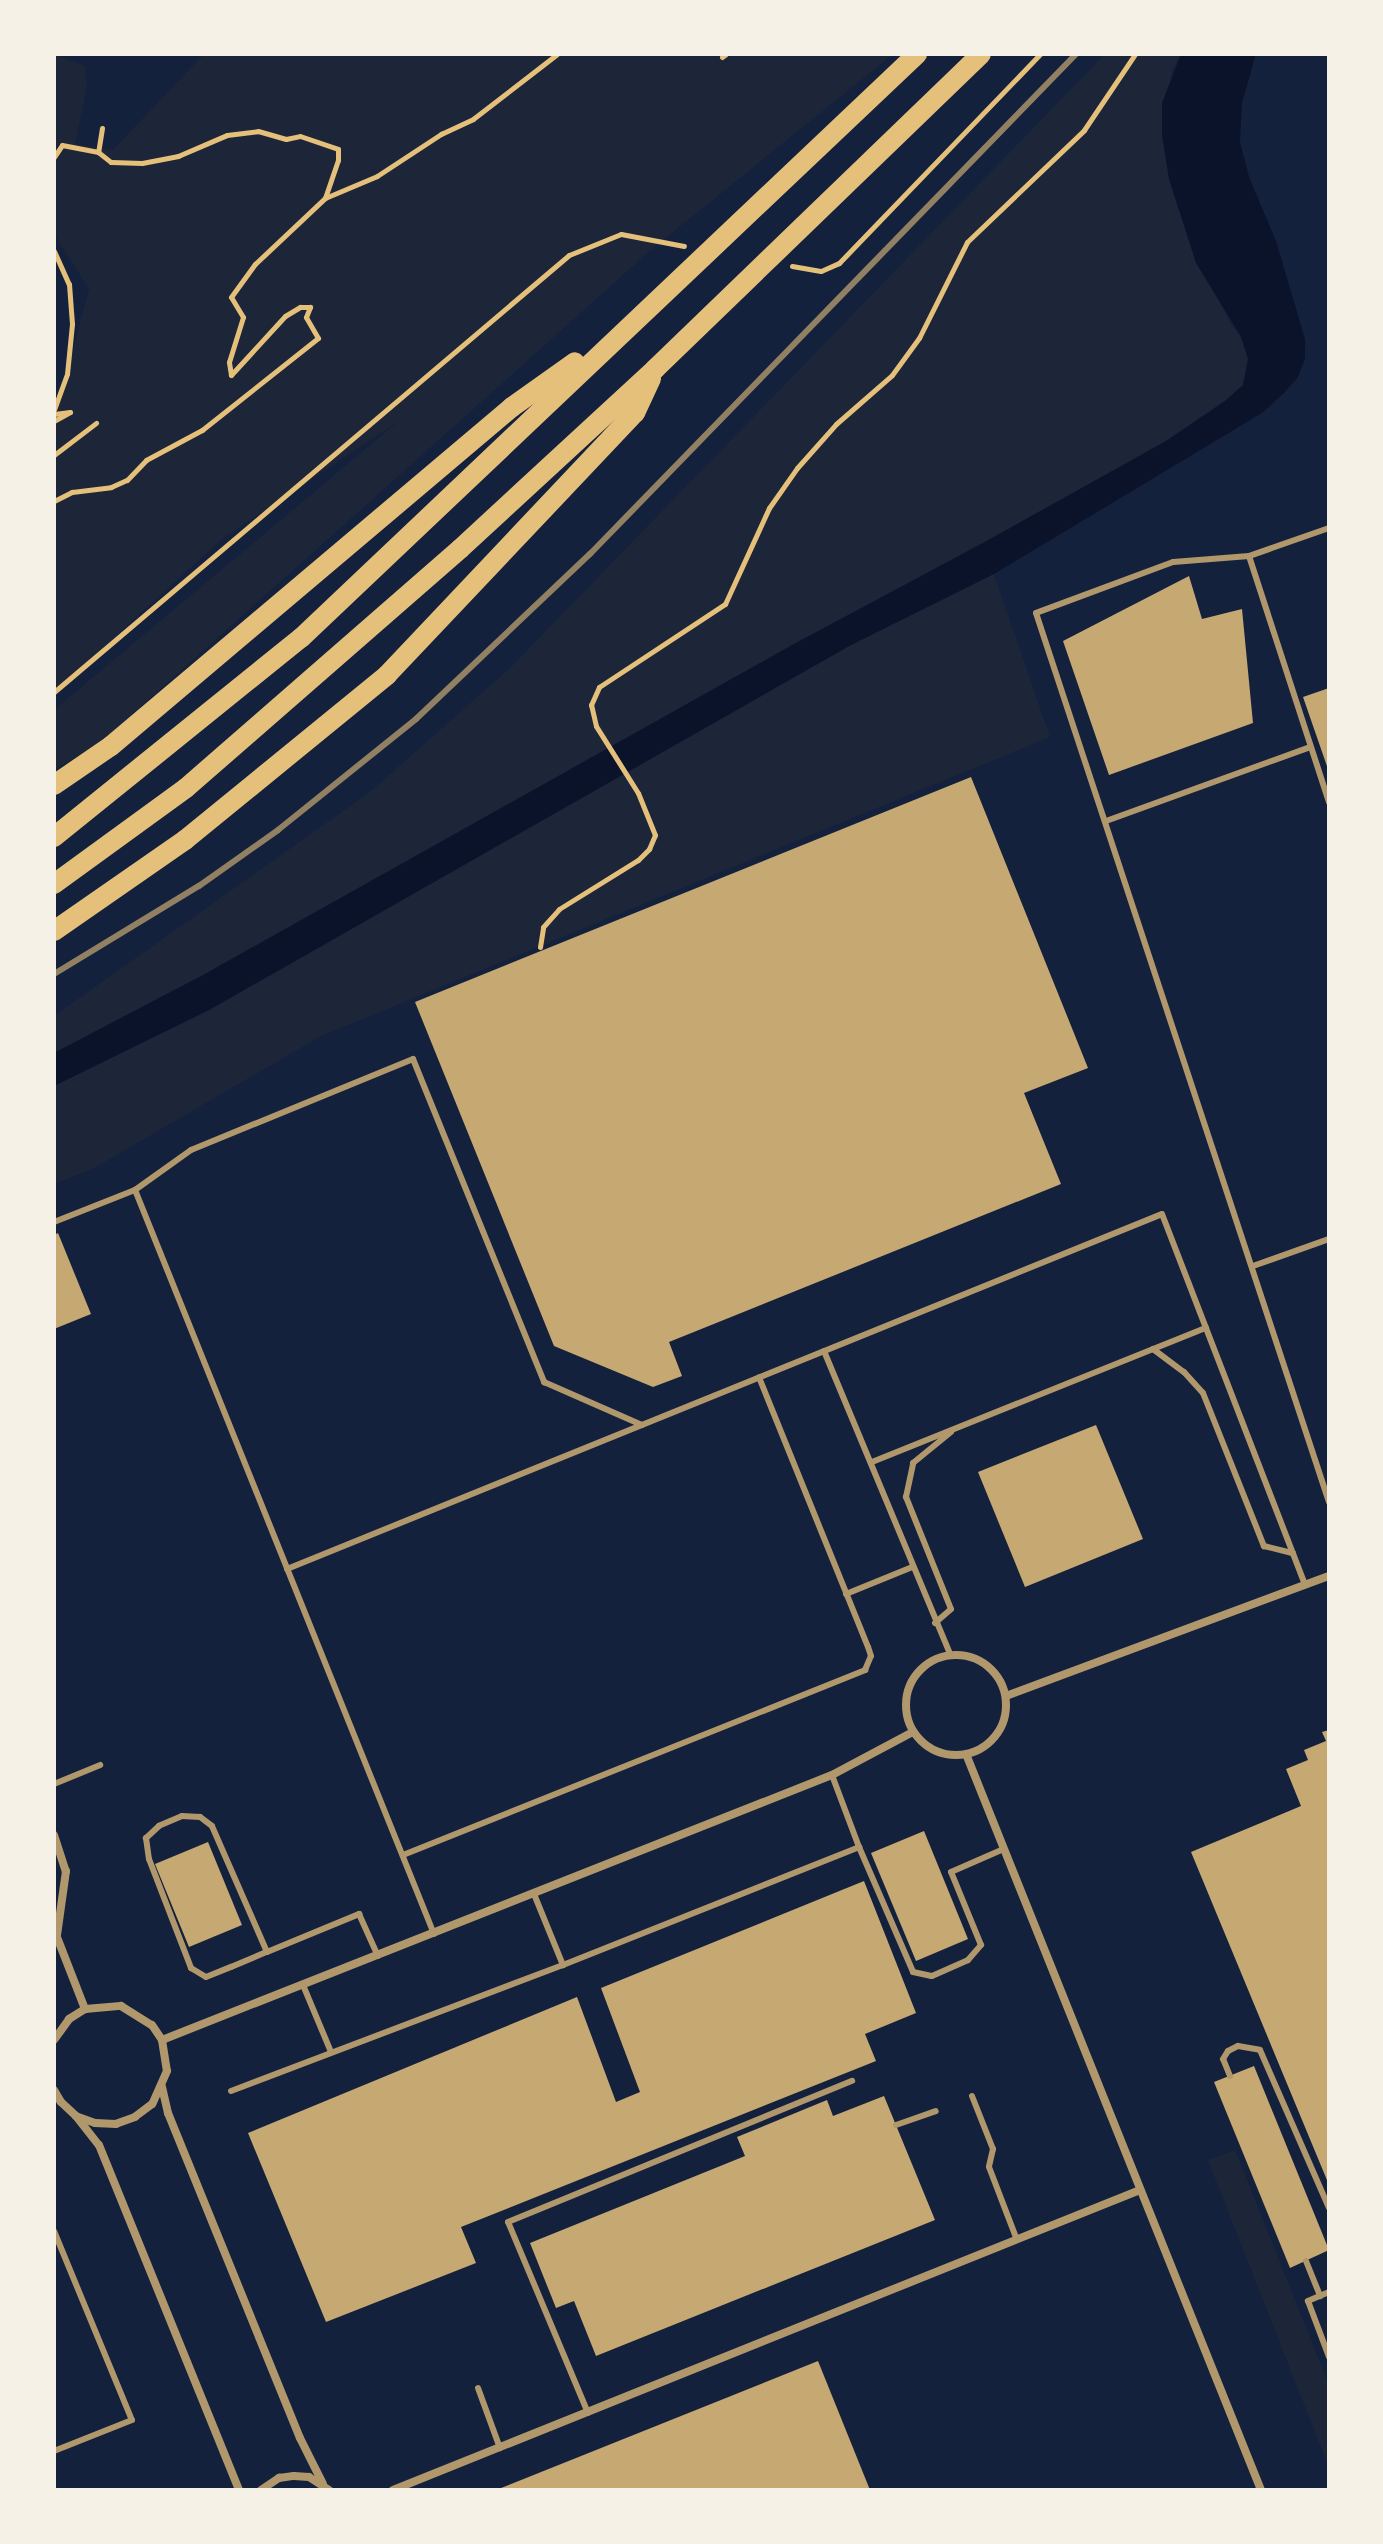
<!DOCTYPE html>
<style>
body{margin:0}
#map{position:relative;width:1383px;height:2544px;overflow:hidden;background:#14213d;font-family:"IBM Plex Sans",sans-serif}
div>[style]{position:absolute}
[style*='--x']{left:calc(var(--x)*1px);top:calc(var(--y)*1px);width:calc(var(--w)*1px);rotate:calc(var(--a)*1deg)}
.green>*{inset:0;background:#1d2539}
.water>*{inset:0;background:#0b132b}
.building>*{inset:0;background:#c6a872}
.path>*{height:5px;margin:-2.5px;padding:0 2.5px;transform-origin:2.5px;border-radius:2.5px;background:#e5c07b}
.service>*{height:6px;margin:-3px;padding:0 3px;transform-origin:3px;border-radius:3px;background:#b1986c}
.minor>*{height:8px;margin:-4px;padding:0 4px;transform-origin:4px;border-radius:4px;background:#b1986c}
.minor>.ring{margin:-4px;padding:0;box-sizing:content-box;background:none;border:8px solid #b1986c;border-radius:50%}
.primary>*{height:20px;margin:-10px;padding:0 10px;transform-origin:10px;border-radius:10px;background:#e5c07b}
.rail>*{height:6px;margin:-3px;padding:0 3px;transform-origin:3px;border-radius:3px;background:#918062}
span{translate:-50% -50%;white-space:nowrap;text-align:center;line-height:1.15;-webkit-text-stroke:8px #f6f1e7;paint-order:stroke}
.frame{position:absolute;inset:0;border:56px solid #f6f1e7;pointer-events:none}
</style>
<div id="map">
<div class="green">
<div style="clip-path:polygon(54px 54px,85px 66px,87px 86px,75px 144px,113px 150px,204px 54px,893px 54px,652px 249px,98px 745px,54px 770px,54px 710px,399px 421px,222px 539px,54px 692px,54px 420px,89px 289px,54px 234px)"></div>
<div style="clip-path:polygon(1105px 54px,1181px 54px,1172px 69px,1162px 135px,1169px 179px,1177px 206px,1231px 325px,1241px 337px,1249px 359px,1248px 369px,1243px 385px,1225px 401px,1166px 441px,983px 543px,1050px 737px,321px 1036px,96px 1167px,54px 1184px,54px 1086px,209px 1010px,851px 645px,994px 574px,982px 543px,794px 644px,203px 975px,54px 1053px,54px 1016px,370px 792px,510px 668px)"></div>
<div style="clip-path:polygon(1235px 2150px,1329px 2385px,1329px 2459px,1326px 2460px,1208px 2160px)"></div>
</div>
<div class="water">
<div style="clip-path:polygon(1181px 54px,1256px 54px,1242px 103px,1240px 142px,1249px 177px,1276px 241px,1305px 339px,1305px 359px,1298px 377px,1284px 393px,1262px 413px,994px 574px,851px 645px,209px 1010px,54px 1086px,54px 1053px,203px 975px,794px 644px,983px 543px,1166px 441px,1225px 401px,1243px 385px,1248px 359px,1241px 337px,1196px 263px,1169px 179px,1162px 135px,1162px 103px)"></div>
</div>
<div class="building">
<div style="clip-path:polygon(1189px 576px,1202px 619px,1242px 609px,1253px 723px,1109px 775px,1063px 641px)"></div>
<div style="clip-path:polygon(1329px 688px,1329px 772px,1303px 697px)"></div>
<div style="clip-path:polygon(971px 777px,1088px 1068px,1024px 1093px,1061px 1184px,669px 1342px,682px 1376px,653px 1387px,554px 1346px,415px 1002px)"></div>
<div style="clip-path:polygon(58px 1233px,91px 1314px,54px 1329px,54px 1235px)"></div>
<div style="clip-path:polygon(1096px 1425px,1143px 1539px,1025px 1587px,978px 1472px)"></div>
<div style="clip-path:polygon(1329px 1730px,1329px 2185px,1191px 1852px,1301px 1806px,1286px 1769px,1308px 1760px,1304px 1750px,1326px 1741px,1322px 1732px)"></div>
<div style="clip-path:polygon(924px 1831px,968px 1939px,916px 1961px,871px 1853px)"></div>
<div style="clip-path:polygon(208px 1842px,242px 1925px,189px 1947px,155px 1864px)"></div>
<div style="clip-path:polygon(864px 1881px,916px 2013px,865px 2034px,876px 2061px,461px 2227px,476px 2263px,326px 2322px,248px 2133px,577px 1997px,616px 2102px,640px 2092px,601px 1988px)"></div>
<div style="clip-path:polygon(1254px 2066px,1329px 2250px,1290px 2268px,1214px 2082px)"></div>
<div style="clip-path:polygon(884px 2096px,935px 2220px,596px 2356px,574px 2301px,556px 2308px,530px 2243px,745px 2156px,737px 2137px,827px 2100px,833px 2116px)"></div>
<div style="clip-path:polygon(818px 2361px,870px 2490px,496px 2490px)"></div>
</div>
<div class="path">
<div style="--x:722;--y:57;--w:5;--a:-37"></div>
<div style="--x:102;--y:128;--w:24;--a:99"></div>
<div style="--x:98;--y:152;--w:16;--a:38"></div>
<div style="--x:111;--y:162;--w:31;--a:2"></div>
<div style="--x:142;--y:163;--w:37;--a:-11"></div>
<div style="--x:178;--y:156;--w:53;--a:-23.2"></div>
<div style="--x:227;--y:135;--w:31;--a:-7"></div>
<div style="--x:258;--y:131;--w:29;--a:16"></div>
<div style="--x:286;--y:139;--w:14;--a:-12"></div>
<div style="--x:300;--y:136;--w:40;--a:18.9"></div>
<div style="--x:338;--y:149;--w:11;--a:90"></div>
<div style="--x:338;--y:160;--w:40;--a:108.9"></div>
<div style="--x:325;--y:198;--w:56;--a:-22.9"></div>
<div style="--x:377;--y:176;--w:77;--a:-33.3"></div>
<div style="--x:441;--y:134;--w:35;--a:-25"></div>
<div style="--x:473;--y:119;--w:106;--a:-37.7"></div>
<div style="--x:54;--y:157;--w:14;--a:-56"></div>
<div style="--x:62;--y:145;--w:37;--a:11"></div>
<div style="--x:54;--y:251;--w:36;--a:66"></div>
<div style="--x:69;--y:284;--w:40;--a:85.7"></div>
<div style="--x:72;--y:324;--w:50;--a:95.7"></div>
<div style="--x:67;--y:374;--w:38;--a:110"></div>
<div style="--x:792;--y:266;--w:29;--a:10"></div>
<div style="--x:821;--y:271;--w:20;--a:-24"></div>
<div style="--x:839;--y:263;--w:290;--a:-46.1"></div>
<div style="--x:54;--y:414;--w:16;--a:-7"></div>
<div style="--x:70;--y:412;--w:18;--a:151"></div>
<div style="--x:54;--y:455;--w:53;--a:-37.3"></div>
<div style="--x:54;--y:501;--w:20;--a:-27"></div>
<div style="--x:72;--y:492;--w:39;--a:-7"></div>
<div style="--x:111;--y:487;--w:17;--a:-24"></div>
<div style="--x:127;--y:480;--w:28;--a:-46"></div>
<div style="--x:146;--y:460;--w:64;--a:-28.2"></div>
<div style="--x:202;--y:430;--w:148;--a:-38.4"></div>
<div style="--x:318;--y:338;--w:24;--a:-120"></div>
<div style="--x:306;--y:317;--w:11;--a:-68"></div>
<div style="--x:310;--y:307;--w:10;--a:180"></div>
<div style="--x:300;--y:307;--w:17;--a:149"></div>
<div style="--x:285;--y:316;--w:80;--a:132.5"></div>
<div style="--x:231;--y:375;--w:13;--a:-99"></div>
<div style="--x:229;--y:362;--w:47;--a:-72.7"></div>
<div style="--x:243;--y:317;--w:23;--a:-121"></div>
<div style="--x:231;--y:297;--w:41;--a:-54"></div>
<div style="--x:255;--y:264;--w:96;--a:-43.3"></div>
<div style="--x:54;--y:692;--w:675;--a:-40.32"></div>
<div style="--x:569;--y:255;--w:56;--a:-22"></div>
<div style="--x:621;--y:234;--w:64;--a:10.8"></div>
<div style="--x:540;--y:947;--w:20;--a:-81"></div>
<div style="--x:543;--y:927;--w:24;--a:-48"></div>
<div style="--x:559;--y:909;--w:93;--a:-31.8"></div>
<div style="--x:638;--y:860;--w:16;--a:-45"></div>
<div style="--x:649;--y:849;--w:15;--a:-67"></div>
<div style="--x:655;--y:835;--w:45;--a:-112"></div>
<div style="--x:638;--y:793;--w:79;--a:-122.1"></div>
<div style="--x:596;--y:726;--w:22;--a:-103"></div>
<div style="--x:591;--y:705;--w:20;--a:-66"></div>
<div style="--x:599;--y:687;--w:151;--a:-33.4"></div>
<div style="--x:725;--y:604;--w:106;--a:-65.4"></div>
<div style="--x:769;--y:508;--w:49;--a:-55"></div>
<div style="--x:797;--y:468;--w:59;--a:-48.4"></div>
<div style="--x:836;--y:424;--w:74;--a:-41.2"></div>
<div style="--x:892;--y:375;--w:46;--a:-53.9"></div>
<div style="--x:919;--y:338;--w:107;--a:-63.4"></div>
<div style="--x:967;--y:242;--w:162;--a:-43.7"></div>
<div style="--x:1084;--y:130;--w:92;--a:-56.1"></div>
</div>
<div class="service">
<div style="--x:1329;--y:528;--w:85;--a:160.7"></div>
<div style="--x:1249;--y:556;--w:76;--a:175.5"></div>
<div style="--x:1173;--y:562;--w:146;--a:159.6"></div>
<div style="--x:1036;--y:613;--w:936;--a:71.76"></div>
<div style="--x:1249;--y:556;--w:259;--a:72"></div>
<div style="--x:1106;--y:821;--w:217;--a:-19.9"></div>
<div style="--x:54;--y:1222;--w:87;--a:-21.6"></div>
<div style="--x:1253;--y:1266;--w:81;--a:-19.6"></div>
<div style="--x:1153;--y:1349;--w:39;--a:37"></div>
<div style="--x:1184;--y:1372;--w:28;--a:48"></div>
<div style="--x:1203;--y:1393;--w:165;--a:68.3"></div>
<div style="--x:1264;--y:1546;--w:30;--a:14"></div>
<div style="--x:824;--y:1351;--w:328;--a:67.4"></div>
<div style="--x:872;--y:1462;--w:360;--a:-21.9"></div>
<div style="--x:287;--y:1569;--w:944;--a:-22.08"></div>
<div style="--x:1162;--y:1214;--w:398;--a:68.9"></div>
<div style="--x:846;--y:1594;--w:71;--a:-22.2"></div>
<div style="--x:935;--y:1623;--w:21;--a:-41"></div>
<div style="--x:951;--y:1609;--w:121;--a:-111.9"></div>
<div style="--x:906;--y:1497;--w:35;--a:-78"></div>
<div style="--x:913;--y:1463;--w:49;--a:-39.2"></div>
<div style="--x:54;--y:1784;--w:50;--a:-22.4"></div>
<div style="--x:859;--y:1847;--w:136;--a:66.6"></div>
<div style="--x:913;--y:1972;--w:19;--a:12"></div>
<div style="--x:932;--y:1976;--w:39;--a:-24"></div>
<div style="--x:968;--y:1960;--w:20;--a:-49"></div>
<div style="--x:981;--y:1945;--w:79;--a:-112.3"></div>
<div style="--x:951;--y:1872;--w:58;--a:-23.5"></div>
<div style="--x:403;--y:1855;--w:498;--a:-21.8"></div>
<div style="--x:865;--y:1670;--w:15;--a:-67"></div>
<div style="--x:871;--y:1656;--w:9;--a:-108"></div>
<div style="--x:868;--y:1647;--w:291;--a:-112"></div>
<div style="--x:534;--y:1894;--w:77;--a:67.8"></div>
<div style="--x:563;--y:1965;--w:319;--a:-21.7"></div>
<div style="--x:859;--y:1847;--w:77;--a:-110.6"></div>
<div style="--x:434;--y:1934;--w:802;--a:-111.89"></div>
<div style="--x:135;--y:1190;--w:69;--a:-35.5"></div>
<div style="--x:191;--y:1150;--w:240;--a:-22.3"></div>
<div style="--x:413;--y:1059;--w:349;--a:67.9"></div>
<div style="--x:544;--y:1382;--w:107;--a:23.7"></div>
<div style="--x:267;--y:1952;--w:137;--a:-113.6"></div>
<div style="--x:212;--y:1826;--w:15;--a:-143"></div>
<div style="--x:200;--y:1817;--w:18;--a:-177"></div>
<div style="--x:182;--y:1816;--w:25;--a:157"></div>
<div style="--x:159;--y:1826;--w:18;--a:137"></div>
<div style="--x:146;--y:1838;--w:21;--a:82"></div>
<div style="--x:149;--y:1859;--w:117;--a:68.9"></div>
<div style="--x:191;--y:1968;--w:17;--a:31"></div>
<div style="--x:206;--y:1977;--w:27;--a:-22"></div>
<div style="--x:231;--y:1967;--w:39;--a:-23"></div>
<div style="--x:267;--y:1952;--w:100;--a:-22.4"></div>
<div style="--x:359;--y:1914;--w:46;--a:65.7"></div>
<div style="--x:303;--y:1985;--w:73;--a:67.3"></div>
<div style="--x:1230;--y:2076;--w:18;--a:-112"></div>
<div style="--x:1223;--y:2059;--w:9;--a:-58"></div>
<div style="--x:1228;--y:2051;--w:11;--a:-27"></div>
<div style="--x:1238;--y:2046;--w:22;--a:10"></div>
<div style="--x:1260;--y:2050;--w:172;--a:66.4"></div>
<div style="--x:231;--y:2091;--w:355;--a:-20.8"></div>
<div style="--x:972;--y:2096;--w:57;--a:68.4"></div>
<div style="--x:993;--y:2149;--w:18;--a:103"></div>
<div style="--x:989;--y:2167;--w:78;--a:69"></div>
<div style="--x:896;--y:2125;--w:42;--a:-19.3"></div>
<div style="--x:54;--y:2231;--w:204;--a:67.6"></div>
<div style="--x:132;--y:2420;--w:84;--a:158.3"></div>
<div style="--x:1306;--y:2261;--w:38;--a:68"></div>
<div style="--x:1329;--y:2292;--w:23;--a:157"></div>
<div style="--x:1308;--y:2301;--w:60;--a:69.4"></div>
<div style="--x:478;--y:2388;--w:64;--a:69.9"></div>
<div style="--x:588;--y:2413;--w:207;--a:-112.7"></div>
<div style="--x:508;--y:2222;--w:372;--a:-22.3"></div>
</div>
<div class="minor">
<div class="ring" style="left:906px;top:1655px;width:92px;height:92px"></div>
<div style="--x:1006;--y:1696;--w:345;--a:-20.4"></div>
<div style="--x:966;--y:1754;--w:793;--a:68.16"></div>
<div style="--x:54;--y:1835;--w:38;--a:72"></div>
<div style="--x:66;--y:1871;--w:65;--a:98"></div>
<div style="--x:55;--y:1932;--w:83;--a:68.7"></div>
<div style="--x:54;--y:2040;--w:26;--a:-54"></div>
<div style="--x:69;--y:2019;--w:19;--a:-32"></div>
<div style="--x:85;--y:2009;--w:36;--a:-5"></div>
<div style="--x:121;--y:2006;--w:36;--a:32"></div>
<div style="--x:152;--y:2025;--w:18;--a:56"></div>
<div style="--x:162;--y:2040;--w:31;--a:81"></div>
<div style="--x:167;--y:2071;--w:36;--a:114"></div>
<div style="--x:152;--y:2104;--w:21;--a:143"></div>
<div style="--x:135;--y:2117;--w:20;--a:160"></div>
<div style="--x:116;--y:2124;--w:21;--a:-177"></div>
<div style="--x:95;--y:2123;--w:20;--a:-160"></div>
<div style="--x:76;--y:2116;--w:21;--a:-137"></div>
<div style="--x:61;--y:2102;--w:14;--a:-120"></div>
<div style="--x:162;--y:2040;--w:721;--a:-21.58"></div>
<div style="--x:832;--y:1775;--w:92;--a:-28"></div>
<div style="--x:162;--y:2087;--w:27;--a:77"></div>
<div style="--x:168;--y:2113;--w:351;--a:67.9"></div>
<div style="--x:300;--y:2438;--w:51;--a:63.4"></div>
<div style="--x:76;--y:2116;--w:37;--a:52"></div>
<div style="--x:99;--y:2145;--w:372;--a:67.9"></div>
<div style="--x:261;--y:2490;--w:22;--a:-34"></div>
<div style="--x:279;--y:2478;--w:15;--a:-8"></div>
<div style="--x:294;--y:2476;--w:15;--a:4"></div>
<div style="--x:309;--y:2477;--w:24;--a:33"></div>
<div style="--x:393;--y:2490;--w:805;--a:-21.88"></div>
</div>
<div class="primary">
<div style="--x:54;--y:785;--w:69;--a:-34.4"></div>
<div style="--x:111;--y:746;--w:525;--a:-40.21"></div>
<div style="--x:512;--y:407;--w:77;--a:-35.5"></div>
<div style="--x:54;--y:837;--w:317;--a:-38.9"></div>
<div style="--x:301;--y:638;--w:849;--a:-43.47"></div>
<div style="--x:54;--y:884;--w:163;--a:-36"></div>
<div style="--x:186;--y:788;--w:364;--a:-41.1"></div>
<div style="--x:460;--y:549;--w:265;--a:-42.7"></div>
<div style="--x:655;--y:369;--w:453;--a:-44"></div>
<div style="--x:54;--y:931;--w:160;--a:-34.8"></div>
<div style="--x:185;--y:840;--w:261;--a:-39.2"></div>
<div style="--x:387;--y:675;--w:361;--a:-46.6"></div>
<div style="--x:635;--y:413;--w:38;--a:-65"></div>
</div>
<div class="rail">
<div style="--x:54;--y:974;--w:170;--a:-31.3"></div>
<div style="--x:199;--y:886;--w:97;--a:-35.3"></div>
<div style="--x:278;--y:830;--w:177;--a:-38.8"></div>
<div style="--x:416;--y:719;--w:240;--a:-43.5"></div>
<div style="--x:590;--y:554;--w:697;--a:-45.81"></div>
</div>
<div class="frame"></div>
</div>
